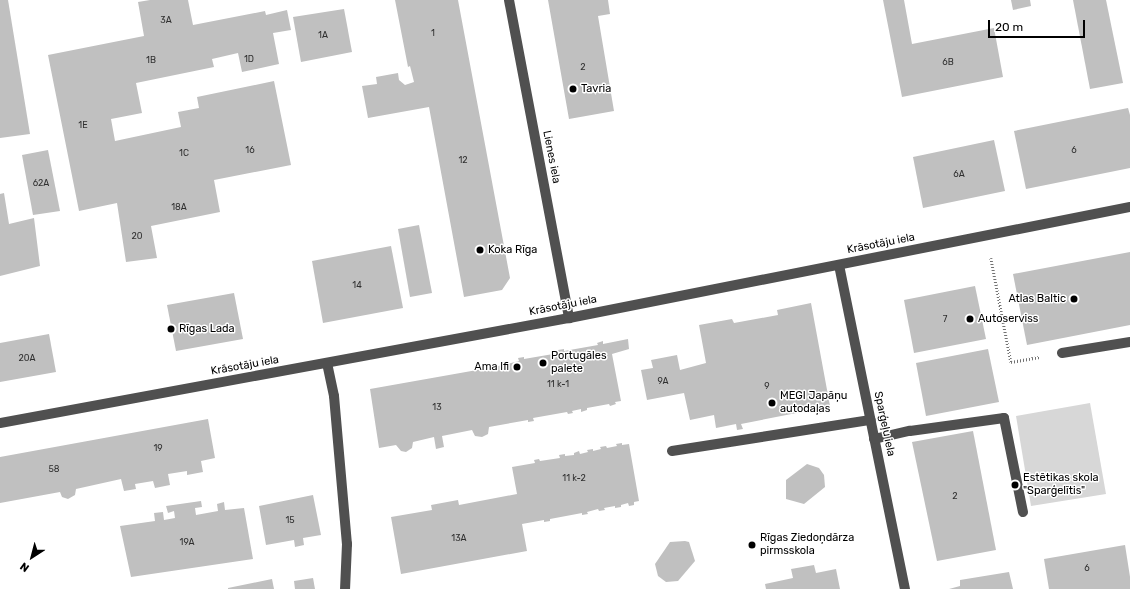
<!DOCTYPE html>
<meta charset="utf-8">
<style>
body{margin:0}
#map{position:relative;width:1130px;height:589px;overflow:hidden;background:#fff;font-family:Rubik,sans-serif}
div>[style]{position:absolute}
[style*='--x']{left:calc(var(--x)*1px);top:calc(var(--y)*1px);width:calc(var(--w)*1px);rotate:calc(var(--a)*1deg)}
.green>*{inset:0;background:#d7d7d7}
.building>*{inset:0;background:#c0c0c0}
.path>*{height:2.5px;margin-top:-1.25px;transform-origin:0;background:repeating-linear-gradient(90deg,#727272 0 1px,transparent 0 3px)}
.minor>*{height:10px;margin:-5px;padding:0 5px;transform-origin:5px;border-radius:5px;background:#505050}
.dots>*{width:11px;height:11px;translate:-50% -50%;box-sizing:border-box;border:2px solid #fff;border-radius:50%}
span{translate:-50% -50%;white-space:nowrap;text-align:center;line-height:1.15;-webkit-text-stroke:3px #fff;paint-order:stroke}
.number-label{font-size:9px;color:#303030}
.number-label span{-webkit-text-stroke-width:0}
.poi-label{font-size:11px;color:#000}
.left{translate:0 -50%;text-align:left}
.right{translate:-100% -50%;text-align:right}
.street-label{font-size:11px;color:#000}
.north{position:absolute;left:12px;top:537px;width:40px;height:40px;-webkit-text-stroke:3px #fff;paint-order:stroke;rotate:216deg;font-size:11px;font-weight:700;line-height:16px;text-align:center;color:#000}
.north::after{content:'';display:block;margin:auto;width:14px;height:18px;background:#000;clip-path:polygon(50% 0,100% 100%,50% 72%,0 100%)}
.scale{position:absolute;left:988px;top:20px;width:97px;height:18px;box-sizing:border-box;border:2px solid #000;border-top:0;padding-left:5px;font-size:12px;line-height:14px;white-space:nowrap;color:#000;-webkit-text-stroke:3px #fff;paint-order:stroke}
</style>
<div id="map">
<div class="green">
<div style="clip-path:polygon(1090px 403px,1106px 494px,1031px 506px,1016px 416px)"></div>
</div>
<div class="building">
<div style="clip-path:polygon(0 0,8px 0,30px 134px,0 138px)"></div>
<div style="clip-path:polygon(150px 0,188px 0,193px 25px,265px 11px,266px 15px,287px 10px,291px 30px,273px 33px,279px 64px,242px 72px,238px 53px,212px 59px,214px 67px,136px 83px,142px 113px,111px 119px,115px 141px,181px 127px,178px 112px,199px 108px,197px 97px,274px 81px,291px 165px,214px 180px,220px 212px,151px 226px,157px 258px,126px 262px,117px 203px,79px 211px,48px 55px,144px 36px,138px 2px)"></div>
<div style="clip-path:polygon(395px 0,458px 0,510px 278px,502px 290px,464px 297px,429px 107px,368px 118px,362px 86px,377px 84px,376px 77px,398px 73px,399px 80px,405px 85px,414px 82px,410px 66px,408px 67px)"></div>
<div style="clip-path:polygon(548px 0,608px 0,610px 14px,598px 16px,614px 111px,569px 119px)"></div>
<div style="clip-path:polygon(883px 0,904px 0,912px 44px,994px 28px,1003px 77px,902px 97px)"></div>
<div style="clip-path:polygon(1011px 0,1030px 0,1031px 6px,1013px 10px)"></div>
<div style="clip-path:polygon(1073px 0,1106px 0,1123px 83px,1090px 89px)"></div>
<div style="clip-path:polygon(344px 9px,352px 52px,301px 62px,293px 17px)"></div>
<div style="clip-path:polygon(1128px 108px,1130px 115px,1130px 168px,1026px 189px,1014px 131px)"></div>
<div style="clip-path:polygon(994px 140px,1005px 191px,923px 208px,913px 157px)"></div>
<div style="clip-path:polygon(48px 150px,60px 211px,33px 215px,22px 155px)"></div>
<div style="clip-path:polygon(4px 193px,9px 224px,34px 218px,40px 266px,0 276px,0 194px)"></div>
<div style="clip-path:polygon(419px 225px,432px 293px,410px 297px,398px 229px)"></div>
<div style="clip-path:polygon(391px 246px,403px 308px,323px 323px,312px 261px)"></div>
<div style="clip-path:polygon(1130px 252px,1130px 325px,1027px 345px,1013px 274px)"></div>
<div style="clip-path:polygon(975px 286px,986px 339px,914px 353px,904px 300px)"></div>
<div style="clip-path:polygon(234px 293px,243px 339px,176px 351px,167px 305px)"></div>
<div style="clip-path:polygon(811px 303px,830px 406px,826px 407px,827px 412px,817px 414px,817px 409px,741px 424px,743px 429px,737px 430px,736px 424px,716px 428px,714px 415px,690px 420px,684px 393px,647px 400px,641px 370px,653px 368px,651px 360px,677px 355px,680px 370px,706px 363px,699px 325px,732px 319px,734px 323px,778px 315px,777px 310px)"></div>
<div style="clip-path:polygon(49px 334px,56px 372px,0 382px,0 343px)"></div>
<div style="clip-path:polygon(628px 339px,629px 349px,612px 354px,621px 401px,615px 402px,616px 404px,610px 406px,609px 404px,587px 408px,587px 410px,581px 412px,581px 409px,572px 411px,573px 413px,568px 414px,567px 412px,533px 418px,534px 421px,528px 422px,528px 420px,489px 427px,488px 434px,482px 437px,475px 436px,472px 430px,442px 436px,444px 447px,436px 449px,434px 437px,413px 442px,412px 448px,406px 452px,401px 451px,396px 445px,379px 448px,370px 389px,494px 367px,519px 361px,518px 358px,524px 357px,524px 359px,559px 353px,558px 350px,564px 349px,564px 351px,598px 345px,597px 343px,603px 341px,603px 344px)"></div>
<div style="clip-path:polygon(988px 349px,999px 402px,926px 416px,916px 363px)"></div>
<div style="clip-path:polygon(208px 419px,215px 458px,201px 461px,203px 472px,187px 475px,187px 471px,168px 474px,170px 485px,155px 488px,153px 481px,135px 484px,136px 489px,124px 491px,121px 479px,76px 489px,75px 495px,68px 499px,62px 497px,60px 492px,0 503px,0 457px)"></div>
<div style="clip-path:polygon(973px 431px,996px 550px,937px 561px,912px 442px)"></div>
<div style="clip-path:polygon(622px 443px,622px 445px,629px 444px,639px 501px,634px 502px,634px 505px,629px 506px,628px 503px,621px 505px,621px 507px,615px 508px,615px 506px,604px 508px,605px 510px,599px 511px,598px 509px,587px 512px,588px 514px,582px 515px,582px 513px,550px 519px,550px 521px,544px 522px,544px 520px,522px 524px,527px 551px,401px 574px,391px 517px,432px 510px,431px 505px,458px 500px,459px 505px,517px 494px,512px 467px,535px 463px,534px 460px,539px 459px,540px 461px,560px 458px,559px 455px,565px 454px,565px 456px,574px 455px,574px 453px,579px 451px,580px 454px,588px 452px,587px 450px,593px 449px,593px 451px,601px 449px,600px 447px,606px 446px,607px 448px,617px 446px,616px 444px)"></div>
<div style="clip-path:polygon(807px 464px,819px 468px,824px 475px,825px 487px,804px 504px,786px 499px,786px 480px)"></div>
<div style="clip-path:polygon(313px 495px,321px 535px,303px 538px,304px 545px,295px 547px,294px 540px,266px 545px,259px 506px)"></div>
<div style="clip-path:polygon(201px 501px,202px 507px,195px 508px,196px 515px,218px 511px,217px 504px,224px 502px,225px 510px,244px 508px,253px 559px,131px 577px,120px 526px,155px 521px,154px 513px,163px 512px,164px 520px,175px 518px,174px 511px,168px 513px,166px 506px)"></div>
<div style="clip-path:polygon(685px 541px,689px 542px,695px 561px,678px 581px,666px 582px,658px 576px,655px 564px,670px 542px)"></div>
<div style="clip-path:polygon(1125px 545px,1130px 577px,1130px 589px,1049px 589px,1044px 559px)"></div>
<div style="clip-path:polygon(814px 565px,816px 573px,836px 569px,840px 589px,766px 589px,765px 584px,793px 578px,791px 569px)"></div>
<div style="clip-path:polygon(1009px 572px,1013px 589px,949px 589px,960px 586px,960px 580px)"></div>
<div style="clip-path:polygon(313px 578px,315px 589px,295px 589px,294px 581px)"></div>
<div style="clip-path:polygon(272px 579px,274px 589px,228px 589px,228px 588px)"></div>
</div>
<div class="path">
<div style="--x:991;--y:258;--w:106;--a:79.1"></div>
<div style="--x:1011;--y:362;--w:29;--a:-10"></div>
</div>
<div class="minor">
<div style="--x:509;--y:0;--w:324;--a:79.3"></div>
<div style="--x:839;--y:265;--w:331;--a:78.5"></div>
<div style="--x:1062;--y:353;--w:69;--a:-9.2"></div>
<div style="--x:327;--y:363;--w:34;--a:78"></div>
<div style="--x:334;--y:396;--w:149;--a:85"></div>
<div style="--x:347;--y:544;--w:45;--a:92.5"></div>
<div style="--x:0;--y:423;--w:579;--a:-10.46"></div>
<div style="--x:569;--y:318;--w:572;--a:-11.19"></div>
<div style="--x:874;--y:439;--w:37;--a:-13"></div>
<div style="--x:910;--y:431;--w:95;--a:-7.9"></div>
<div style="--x:1004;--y:418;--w:96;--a:78.6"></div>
<div style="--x:672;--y:451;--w:201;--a:-8.9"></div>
</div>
<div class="dots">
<div style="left:573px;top:89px;background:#000"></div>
<div style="left:480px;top:250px;background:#000"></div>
<div style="left:1074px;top:299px;background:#000"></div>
<div style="left:970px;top:319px;background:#000"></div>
<div style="left:171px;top:329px;background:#000"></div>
<div style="left:543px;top:363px;background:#000"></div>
<div style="left:517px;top:367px;background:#000"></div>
<div style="left:772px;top:403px;background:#000"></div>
<div style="left:1015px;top:485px;background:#000"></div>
<div style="left:752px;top:545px;background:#000"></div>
</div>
<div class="number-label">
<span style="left:166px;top:20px">3A</span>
<span style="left:433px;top:33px">1</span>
<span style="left:323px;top:35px">1A</span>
<span style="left:249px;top:59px">1D</span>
<span style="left:151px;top:60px">1B</span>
<span style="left:948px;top:62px">6B</span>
<span style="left:583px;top:67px">2</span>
<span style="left:83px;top:125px">1E</span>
<span style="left:250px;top:150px">16</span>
<span style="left:1074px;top:150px">6</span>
<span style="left:184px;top:153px">1C</span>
<span style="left:463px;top:160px">12</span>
<span style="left:959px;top:174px">6A</span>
<span style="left:41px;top:183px">62A</span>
<span style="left:179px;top:207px">18A</span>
<span style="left:137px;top:236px">20</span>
<span style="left:357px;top:285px">14</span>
<span style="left:945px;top:319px">7</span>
<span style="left:27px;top:358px">20A</span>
<span style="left:663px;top:381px">9A</span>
<span style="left:558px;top:384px">11 k-1</span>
<span style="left:767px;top:386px">9</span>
<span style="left:437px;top:407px">13</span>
<span style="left:158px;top:448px">19</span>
<span style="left:54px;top:469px">58</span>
<span style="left:574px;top:478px">11 k-2</span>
<span style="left:955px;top:496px">2</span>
<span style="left:290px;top:520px">15</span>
<span style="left:459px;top:538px">13A</span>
<span style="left:187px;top:542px">19A</span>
<span style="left:1087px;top:568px">6</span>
</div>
<div class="poi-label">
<span class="left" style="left:581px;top:89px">Tavria</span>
<span class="left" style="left:488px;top:250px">Koka Rīga</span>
<span class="right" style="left:1066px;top:299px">Atlas Baltic</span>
<span class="left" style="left:978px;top:319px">Autoserviss</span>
<span class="left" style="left:179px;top:329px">Rīgas Lada</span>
<span class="left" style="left:551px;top:363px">Portugāles<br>palete</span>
<span class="right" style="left:509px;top:367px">Ama lfi</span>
<span class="left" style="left:780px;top:403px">MEGI Japāņu<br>autodaļas</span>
<span class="left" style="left:1023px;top:485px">Estētikas skola<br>"Sparģelītis"</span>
<span class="left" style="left:760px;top:545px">Rīgas Ziedoņdārza<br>pirmsskola</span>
</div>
<div class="street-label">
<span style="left:551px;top:157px;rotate:79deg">Lienes iela</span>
<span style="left:881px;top:244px;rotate:-11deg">Krāsotāju iela</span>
<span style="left:563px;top:306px;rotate:-11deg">Krāsotāju iela</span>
<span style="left:245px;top:366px;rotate:-10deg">Krāsotāju iela</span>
<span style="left:884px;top:424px;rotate:78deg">Sparģeļu iela</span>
</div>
<div class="north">N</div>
<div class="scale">20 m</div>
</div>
